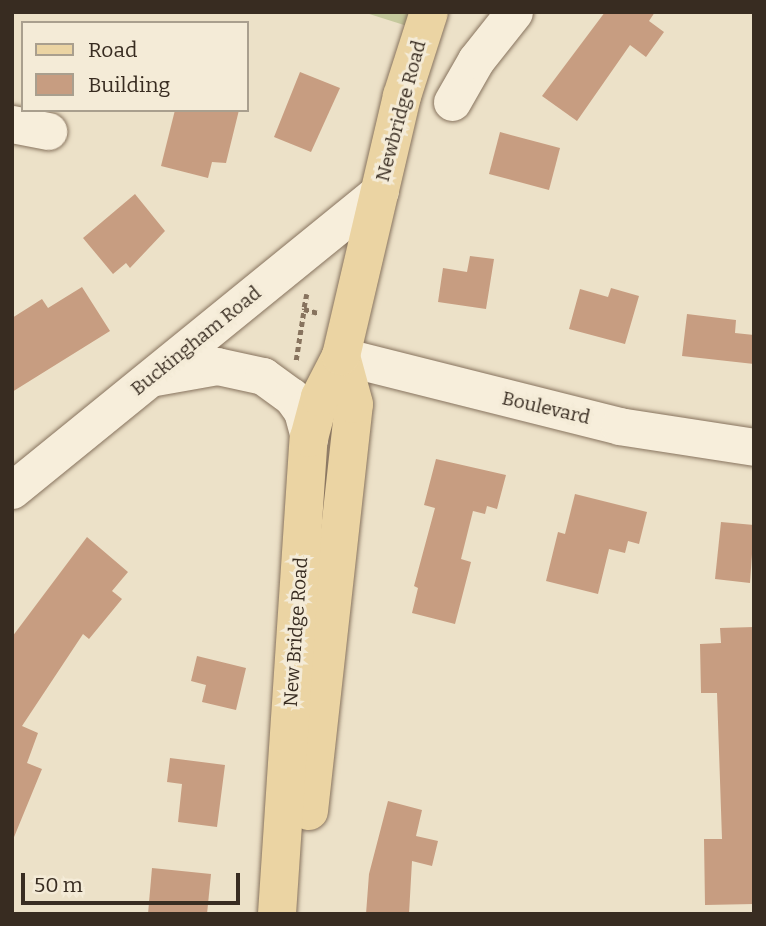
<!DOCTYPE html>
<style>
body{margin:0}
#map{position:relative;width:766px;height:926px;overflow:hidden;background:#ece1c8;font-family:Bitter,serif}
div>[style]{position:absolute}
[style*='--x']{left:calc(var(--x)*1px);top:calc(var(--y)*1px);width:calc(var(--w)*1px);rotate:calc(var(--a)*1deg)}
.green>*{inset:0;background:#c5c99d}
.building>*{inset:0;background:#c79d81}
.path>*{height:4.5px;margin-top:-2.25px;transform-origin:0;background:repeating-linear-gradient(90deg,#87735e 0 5px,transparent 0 8.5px)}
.roads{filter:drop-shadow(0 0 2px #87735e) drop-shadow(0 0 2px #87735e)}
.minor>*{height:37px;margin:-18.5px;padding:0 18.5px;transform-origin:18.5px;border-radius:18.5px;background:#f7eedb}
.major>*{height:38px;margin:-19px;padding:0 19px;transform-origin:19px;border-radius:19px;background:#ebd4a3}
span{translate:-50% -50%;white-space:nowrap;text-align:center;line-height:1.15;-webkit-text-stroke:6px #f4ebd7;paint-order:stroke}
.street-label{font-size:19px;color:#382c21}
.frame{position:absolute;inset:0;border:14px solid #382c21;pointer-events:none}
.legend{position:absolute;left:21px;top:21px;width:228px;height:91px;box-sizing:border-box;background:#f4ebd7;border:2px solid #a99f8e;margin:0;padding:9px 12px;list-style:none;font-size:21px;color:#382c21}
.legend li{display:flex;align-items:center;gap:14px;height:35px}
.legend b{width:35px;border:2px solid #a99f8e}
.scale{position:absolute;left:21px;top:873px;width:219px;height:32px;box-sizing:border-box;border:4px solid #382c21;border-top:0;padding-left:9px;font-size:21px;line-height:24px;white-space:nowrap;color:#382c21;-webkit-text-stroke:5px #f4ebd7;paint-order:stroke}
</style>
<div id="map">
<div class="green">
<div style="clip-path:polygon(363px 12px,429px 12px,423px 31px)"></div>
</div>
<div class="building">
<div style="clip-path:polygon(605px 12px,655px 12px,649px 21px,664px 32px,646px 57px,630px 45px,577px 121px,542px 96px)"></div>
<div style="clip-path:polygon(300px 72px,340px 88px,311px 152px,274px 137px)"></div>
<div style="clip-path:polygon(175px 110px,239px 110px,226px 163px,212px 162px,208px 178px,161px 166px)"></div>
<div style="clip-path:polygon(500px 132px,560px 148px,549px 190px,489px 174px)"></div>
<div style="clip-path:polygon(135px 194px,165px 231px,130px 268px,126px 263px,113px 274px,83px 238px)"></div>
<div style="clip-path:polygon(470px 256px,494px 259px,486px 309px,438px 302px,443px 268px,467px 272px)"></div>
<div style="clip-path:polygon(82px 287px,110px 331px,12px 392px,12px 318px,42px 299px,48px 308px)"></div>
<div style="clip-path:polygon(611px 288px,639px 296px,625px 344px,569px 329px,580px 289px,608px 297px)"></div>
<div style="clip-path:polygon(687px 314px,736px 320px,735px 333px,754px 335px,754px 364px,682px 356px)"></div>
<div style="clip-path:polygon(436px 459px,506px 475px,497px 509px,487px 506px,485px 514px,473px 511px,461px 559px,471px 562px,455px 624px,412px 613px,418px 588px,414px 586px,435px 508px,424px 505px)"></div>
<div style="clip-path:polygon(575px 494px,647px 512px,639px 544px,628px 541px,625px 553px,609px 549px,598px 594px,546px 581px,558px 532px,565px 534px)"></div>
<div style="clip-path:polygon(721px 522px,754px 525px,750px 583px,715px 579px)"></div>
<div style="clip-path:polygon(87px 537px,128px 572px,112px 591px,122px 599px,89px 639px,83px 634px,22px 726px,38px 733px,27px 763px,42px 769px,12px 842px,12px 637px)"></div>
<div style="clip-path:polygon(754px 627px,754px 904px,705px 905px,704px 839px,722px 839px,717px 693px,701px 693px,700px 644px,721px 643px,720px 628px)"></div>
<div style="clip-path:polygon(197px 656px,246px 668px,236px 710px,202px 702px,206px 685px,191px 681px)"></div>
<div style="clip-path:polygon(170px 758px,225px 765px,217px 827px,178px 822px,182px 784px,167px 782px)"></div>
<div style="clip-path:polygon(388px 801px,422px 810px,416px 836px,438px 841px,432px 866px,412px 861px,409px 914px,366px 914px,369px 874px)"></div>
<div style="clip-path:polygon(152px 868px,211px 874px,207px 914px,148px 914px)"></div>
</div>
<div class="path">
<div style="--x:307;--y:294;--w:15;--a:101"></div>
<div style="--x:304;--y:309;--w:15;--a:16"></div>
<div style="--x:296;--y:360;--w:52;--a:-81.1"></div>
</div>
<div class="roads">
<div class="minor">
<div style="--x:452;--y:102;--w:48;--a:-60.3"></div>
<div style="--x:476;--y:60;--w:61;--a:-51.6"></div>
<div style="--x:12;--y:124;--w:37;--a:11"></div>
<div style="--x:341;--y:356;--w:287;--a:14.1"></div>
<div style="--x:619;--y:426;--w:137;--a:8.8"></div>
<div style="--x:155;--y:377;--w:63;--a:-10.1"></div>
<div style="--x:217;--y:366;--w:47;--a:12.3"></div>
<div style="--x:263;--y:376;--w:34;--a:36"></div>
<div style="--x:291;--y:396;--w:19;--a:54"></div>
<div style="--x:302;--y:411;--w:28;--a:75"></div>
<div style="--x:12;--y:490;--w:474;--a:-39.1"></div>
</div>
<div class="major">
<div style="--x:309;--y:811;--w:409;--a:-83.7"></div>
<div style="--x:354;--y:404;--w:50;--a:-105.2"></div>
<div style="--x:277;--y:914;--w:477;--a:-86.2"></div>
<div style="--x:309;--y:438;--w:42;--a:-75"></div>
<div style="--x:320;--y:397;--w:46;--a:-62.9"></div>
<div style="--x:341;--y:356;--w:267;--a:-76.8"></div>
<div style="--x:402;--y:96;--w:88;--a:-72.2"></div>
</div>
</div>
<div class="street-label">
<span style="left:401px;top:111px;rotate:-75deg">Newbridge Road</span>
<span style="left:196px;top:341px;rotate:-39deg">Buckingham Road</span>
<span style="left:546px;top:408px;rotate:13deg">Boulevard</span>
<span style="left:296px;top:632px;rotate:-86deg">New Bridge Road</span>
</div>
<div class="frame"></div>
<ul class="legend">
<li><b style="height:9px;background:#ebd4a3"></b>Road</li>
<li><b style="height:19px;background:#c79d81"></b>Building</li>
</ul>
<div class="scale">50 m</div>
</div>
